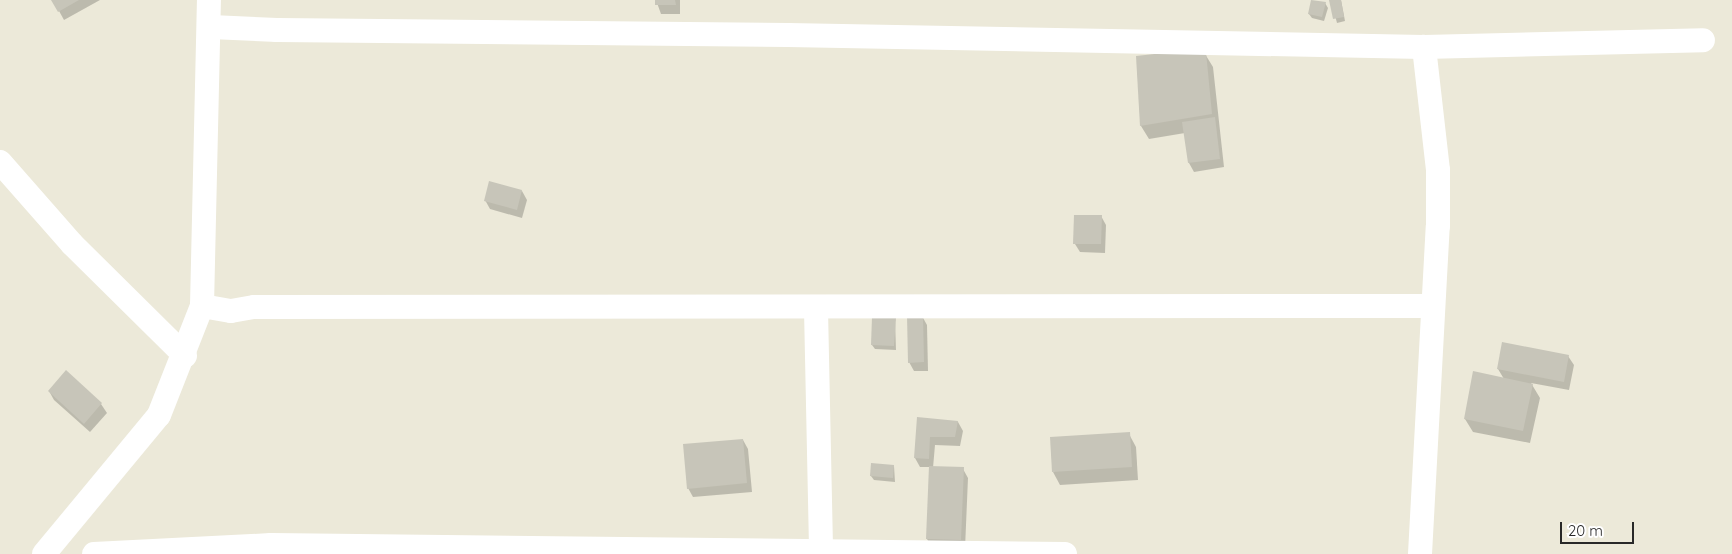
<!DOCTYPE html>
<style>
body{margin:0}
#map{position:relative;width:1732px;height:554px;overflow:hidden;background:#ece9d9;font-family:Quicksand,sans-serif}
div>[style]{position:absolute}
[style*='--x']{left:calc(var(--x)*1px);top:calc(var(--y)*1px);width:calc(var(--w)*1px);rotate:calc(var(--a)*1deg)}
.shadow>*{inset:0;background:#0003}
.building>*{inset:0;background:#c7c5b9}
.street>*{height:24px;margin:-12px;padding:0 12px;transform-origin:12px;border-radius:12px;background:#fff}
span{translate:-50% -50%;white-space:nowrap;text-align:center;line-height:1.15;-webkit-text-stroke:4px #fff;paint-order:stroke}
.scale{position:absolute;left:1560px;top:522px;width:74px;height:22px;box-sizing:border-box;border:2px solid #282828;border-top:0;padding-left:6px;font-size:15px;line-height:18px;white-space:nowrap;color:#282828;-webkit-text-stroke:4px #fff;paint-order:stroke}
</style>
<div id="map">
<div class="shadow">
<div style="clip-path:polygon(53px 0,100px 0,64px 20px)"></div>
<div style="clip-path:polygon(656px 0,680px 0,680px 14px,661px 14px)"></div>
<div style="clip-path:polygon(1331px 0,1341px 0,1345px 21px,1337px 23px)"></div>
<div style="clip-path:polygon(1325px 3px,1328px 8px,1324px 21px,1312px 18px,1309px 14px)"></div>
<div style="clip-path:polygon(1205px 54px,1213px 67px,1224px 167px,1194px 172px,1189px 163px,1185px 133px,1149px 139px,1141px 126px,1137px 57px)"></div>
<div style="clip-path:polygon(522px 191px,527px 200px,522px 218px,490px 209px,485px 200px)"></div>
<div style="clip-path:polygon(1101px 216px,1106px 225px,1105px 253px,1080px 252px,1075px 244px)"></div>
<div style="clip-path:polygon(922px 316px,927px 325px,928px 371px,914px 371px,909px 362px)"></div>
<div style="clip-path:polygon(895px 319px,896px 350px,875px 349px,872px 345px)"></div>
<div style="clip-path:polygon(1568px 356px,1574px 365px,1569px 390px,1531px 383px,1540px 398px,1530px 443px,1473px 432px,1465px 419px,1504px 379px,1498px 369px)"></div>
<div style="clip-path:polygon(66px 372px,101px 404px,107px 413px,90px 432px,54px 400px,49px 391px)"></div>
<div style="clip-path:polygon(918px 418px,958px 422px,963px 431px,960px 446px,935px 445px,933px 468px,963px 469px,968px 478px,965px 549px,932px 548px,927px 539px,930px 467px,920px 467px,915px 458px)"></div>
<div style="clip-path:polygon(1129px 434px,1136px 447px,1138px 480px,1060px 485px,1053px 472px)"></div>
<div style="clip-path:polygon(743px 440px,748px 449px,752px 492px,693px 497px,688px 488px)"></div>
<div style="clip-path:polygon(894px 466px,895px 482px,874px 480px,871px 476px)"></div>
</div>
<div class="building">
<div style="clip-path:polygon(51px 0,79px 0,58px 12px)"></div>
<div style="clip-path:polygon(655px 0,675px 0,676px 5px,655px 5px)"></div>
<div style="clip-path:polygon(1311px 0,1326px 2px,1322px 17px,1308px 14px)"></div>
<div style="clip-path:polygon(1329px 0,1341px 0,1344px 17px,1333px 19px)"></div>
<div style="clip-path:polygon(1191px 50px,1206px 52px,1212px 114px,1140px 126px,1136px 56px)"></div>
<div style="clip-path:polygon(1215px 117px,1220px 159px,1188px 163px,1182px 122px)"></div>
<div style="clip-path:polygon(489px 181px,522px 190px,517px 210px,484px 201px)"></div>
<div style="clip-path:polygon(1074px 215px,1102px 215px,1101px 244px,1073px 244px)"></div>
<div style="clip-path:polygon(907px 315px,923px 315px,924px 362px,908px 363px)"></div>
<div style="clip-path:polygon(872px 317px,896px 318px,894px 346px,871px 345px)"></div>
<div style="clip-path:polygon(1502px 342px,1569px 355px,1564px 382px,1497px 369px)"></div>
<div style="clip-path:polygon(66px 370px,102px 403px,84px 424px,48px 391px)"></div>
<div style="clip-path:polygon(1473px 371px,1533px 384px,1523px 431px,1464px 419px)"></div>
<div style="clip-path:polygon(917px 417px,958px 421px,955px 437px,930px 437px,929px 459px,914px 458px)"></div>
<div style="clip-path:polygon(1130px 432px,1132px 467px,1052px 472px,1050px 437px)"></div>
<div style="clip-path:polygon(743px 439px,747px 483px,687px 489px,683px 444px)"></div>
<div style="clip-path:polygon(871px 463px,894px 465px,893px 478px,870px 476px)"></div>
<div style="clip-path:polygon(929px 466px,964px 467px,961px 540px,926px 539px)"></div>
</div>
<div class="street">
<div style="--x:211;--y:27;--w:66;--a:2.6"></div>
<div style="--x:277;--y:30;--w:511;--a:0.56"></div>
<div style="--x:788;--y:35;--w:636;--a:1.08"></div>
<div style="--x:1424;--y:47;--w:279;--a:-1.4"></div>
<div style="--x:0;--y:162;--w:109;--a:48.7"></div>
<div style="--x:72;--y:244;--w:159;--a:44.7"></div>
<div style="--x:202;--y:306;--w:29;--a:10"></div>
<div style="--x:231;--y:311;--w:23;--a:-10"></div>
<div style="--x:254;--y:307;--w:1179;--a:-0.05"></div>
<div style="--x:816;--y:309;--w:245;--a:88.8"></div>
<div style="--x:44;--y:554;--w:180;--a:-50.4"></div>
<div style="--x:159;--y:415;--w:117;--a:-68.5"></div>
<div style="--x:202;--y:306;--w:306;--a:-88.7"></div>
<div style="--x:94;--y:554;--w:177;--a:-2.9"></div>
<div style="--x:271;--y:545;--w:794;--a:0.65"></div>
<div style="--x:1420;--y:554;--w:328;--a:-86.9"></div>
<div style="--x:1438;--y:226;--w:56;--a:-90"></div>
<div style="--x:1438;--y:170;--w:124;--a:-96.5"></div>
</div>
<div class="scale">20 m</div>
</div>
